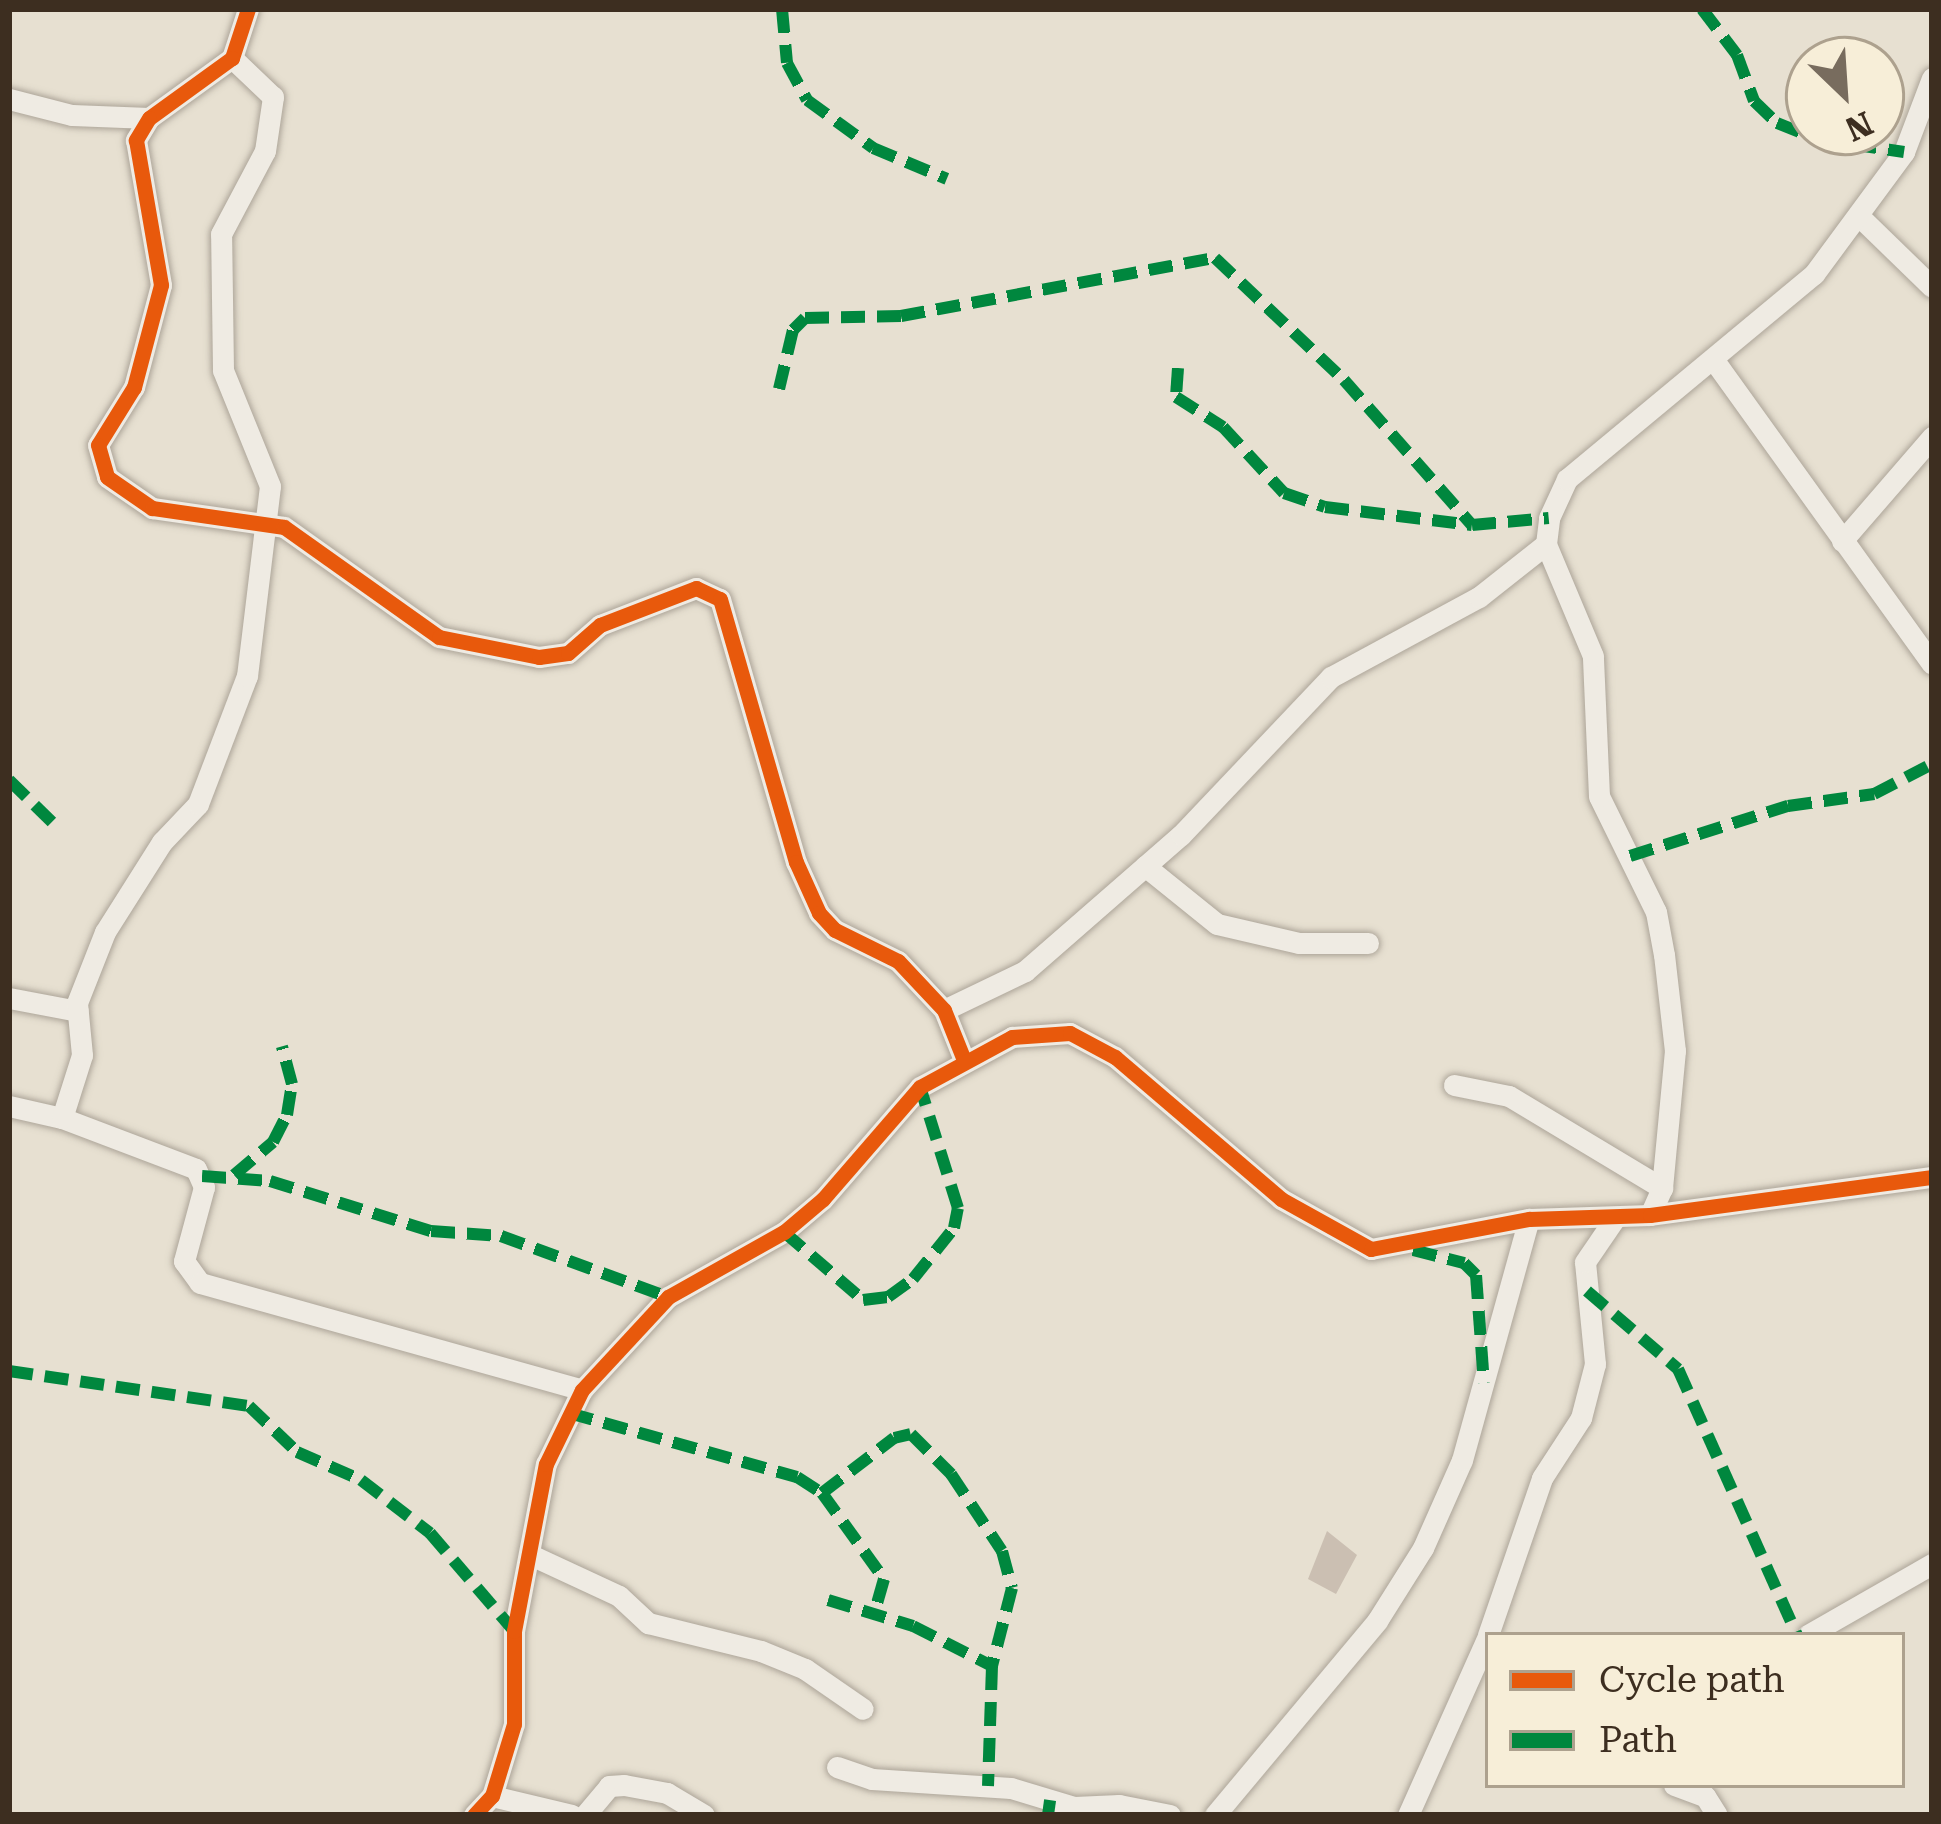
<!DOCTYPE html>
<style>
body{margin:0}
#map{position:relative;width:1941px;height:1824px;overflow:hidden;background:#e7e0d1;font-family:"Roboto Serif",serif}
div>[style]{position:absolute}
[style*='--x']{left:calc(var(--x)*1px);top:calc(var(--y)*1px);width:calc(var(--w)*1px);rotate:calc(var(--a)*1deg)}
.building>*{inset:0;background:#cbbfb2}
.roads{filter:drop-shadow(0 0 3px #ada599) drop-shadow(0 0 3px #ada599)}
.minor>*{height:21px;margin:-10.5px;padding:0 10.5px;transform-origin:10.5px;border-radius:10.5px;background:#efebe3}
.quiet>*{height:12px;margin-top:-6px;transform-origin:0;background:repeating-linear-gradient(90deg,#00873e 0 24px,transparent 0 36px)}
.cycleway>*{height:15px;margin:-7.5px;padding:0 7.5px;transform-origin:7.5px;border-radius:7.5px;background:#e8590c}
span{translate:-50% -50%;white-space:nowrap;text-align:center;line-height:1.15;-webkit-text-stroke:12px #f7eed8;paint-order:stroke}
.frame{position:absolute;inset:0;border:12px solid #3d2e20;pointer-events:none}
.legend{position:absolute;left:1485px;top:1632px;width:420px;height:156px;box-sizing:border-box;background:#f7eed8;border:3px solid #ada18e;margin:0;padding:15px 21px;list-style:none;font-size:36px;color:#3d2e20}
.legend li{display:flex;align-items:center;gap:24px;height:60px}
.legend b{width:60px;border:3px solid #ada18e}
.north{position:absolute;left:1785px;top:36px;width:120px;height:120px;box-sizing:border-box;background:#f7eed8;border:3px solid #ada18e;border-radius:50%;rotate:155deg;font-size:33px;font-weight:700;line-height:48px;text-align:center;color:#3d2e20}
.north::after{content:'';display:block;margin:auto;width:42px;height:54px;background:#786c5e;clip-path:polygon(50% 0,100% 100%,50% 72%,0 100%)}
</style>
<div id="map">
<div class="building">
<div style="clip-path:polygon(1327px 1531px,1357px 1555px,1336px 1594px,1308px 1579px)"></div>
</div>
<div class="roads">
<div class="minor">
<div style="--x:248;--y:9;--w:52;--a:108.1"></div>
<div style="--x:232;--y:58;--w:102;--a:144.1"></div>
<div style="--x:149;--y:118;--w:26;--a:121"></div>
<div style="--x:136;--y:140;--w:147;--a:80.2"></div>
<div style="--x:161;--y:285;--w:106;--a:104.8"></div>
<div style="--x:134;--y:387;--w:68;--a:121.8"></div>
<div style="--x:98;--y:445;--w:33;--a:74"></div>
<div style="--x:107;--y:477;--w:55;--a:34.6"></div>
<div style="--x:152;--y:508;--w:133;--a:8.2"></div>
<div style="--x:284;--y:527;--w:190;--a:35.4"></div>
<div style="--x:439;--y:637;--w:102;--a:11.3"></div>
<div style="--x:539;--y:657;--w:29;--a:-8"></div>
<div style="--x:568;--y:653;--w:43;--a:-41.2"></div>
<div style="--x:600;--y:625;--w:103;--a:-21.1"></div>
<div style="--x:696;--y:588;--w:26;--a:25"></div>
<div style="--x:720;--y:599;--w:274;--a:73.9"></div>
<div style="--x:796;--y:862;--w:56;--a:65.7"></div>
<div style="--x:819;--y:913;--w:23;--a:47"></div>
<div style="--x:835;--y:930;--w:70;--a:26.2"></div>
<div style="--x:898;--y:961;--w:67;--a:46.8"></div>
<div style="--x:944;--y:1010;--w:54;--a:68.2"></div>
<div style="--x:9;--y:99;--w:65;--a:14.3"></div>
<div style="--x:72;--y:115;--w:77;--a:2.2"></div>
<div style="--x:1860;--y:217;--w:100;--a:44.2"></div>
<div style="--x:1713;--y:359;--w:375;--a:54.3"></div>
<div style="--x:1842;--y:541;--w:138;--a:-49.1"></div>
<div style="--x:1145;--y:866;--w:92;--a:38.9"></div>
<div style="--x:1217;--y:924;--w:84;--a:13"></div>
<div style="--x:1299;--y:943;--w:69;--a:0"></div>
<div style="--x:9;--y:998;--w:70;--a:10.7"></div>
<div style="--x:944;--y:1010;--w:90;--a:-25.7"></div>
<div style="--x:1025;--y:971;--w:207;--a:-41.1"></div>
<div style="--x:1181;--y:835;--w:218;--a:-46.5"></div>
<div style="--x:1331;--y:677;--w:168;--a:-28.4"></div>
<div style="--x:1479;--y:597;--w:85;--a:-38.3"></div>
<div style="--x:1454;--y:1085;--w:56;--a:11.3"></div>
<div style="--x:1509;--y:1096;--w:179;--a:31"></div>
<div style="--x:9;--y:1106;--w:54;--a:12.8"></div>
<div style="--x:62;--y:1118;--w:143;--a:20.8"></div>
<div style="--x:196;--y:1169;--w:20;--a:66"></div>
<div style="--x:204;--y:1187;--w:77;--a:105.1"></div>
<div style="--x:184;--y:1261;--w:27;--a:54"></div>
<div style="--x:200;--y:1283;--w:397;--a:15.6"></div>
<div style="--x:62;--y:1118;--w:66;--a:-72.4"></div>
<div style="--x:82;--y:1055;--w:52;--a:-95.5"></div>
<div style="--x:77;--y:1003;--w:76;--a:-68.5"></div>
<div style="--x:105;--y:932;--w:107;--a:-57.7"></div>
<div style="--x:162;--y:842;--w:52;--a:-46.5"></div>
<div style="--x:198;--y:804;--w:137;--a:-69.1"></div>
<div style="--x:247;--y:676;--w:191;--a:-83.1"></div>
<div style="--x:270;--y:486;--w:125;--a:-112.1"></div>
<div style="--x:223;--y:370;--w:136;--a:-90.8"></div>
<div style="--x:221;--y:234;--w:94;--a:-62.1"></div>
<div style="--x:265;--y:151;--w:55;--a:-81.6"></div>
<div style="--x:273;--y:97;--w:57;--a:-136.4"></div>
<div style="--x:1650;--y:1215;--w:30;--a:-66"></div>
<div style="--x:1662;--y:1188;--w:138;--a:-84.6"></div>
<div style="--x:1675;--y:1051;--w:97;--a:-96.5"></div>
<div style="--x:1664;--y:955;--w:44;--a:-100.5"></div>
<div style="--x:1656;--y:912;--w:129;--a:-116.2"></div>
<div style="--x:1599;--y:796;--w:140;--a:-92.5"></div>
<div style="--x:1593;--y:656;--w:121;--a:-112.8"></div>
<div style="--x:1546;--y:544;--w:26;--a:-83"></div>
<div style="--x:1549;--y:518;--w:43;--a:-65.2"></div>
<div style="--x:1567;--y:479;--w:321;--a:-39.7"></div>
<div style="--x:1814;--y:274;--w:152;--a:-53.6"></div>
<div style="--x:1904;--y:152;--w:79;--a:-69.3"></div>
<div style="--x:533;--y:1556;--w:95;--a:24.9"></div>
<div style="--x:619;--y:1596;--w:40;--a:43"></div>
<div style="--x:648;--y:1623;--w:116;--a:13.9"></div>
<div style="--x:761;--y:1651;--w:48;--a:22.2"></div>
<div style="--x:805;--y:1669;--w:70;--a:34.6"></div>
<div style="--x:1488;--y:1635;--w:166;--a:-71"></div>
<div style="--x:1542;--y:1478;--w:72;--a:-57"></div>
<div style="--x:1581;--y:1418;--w:56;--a:-75.5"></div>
<div style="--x:1595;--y:1364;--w:102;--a:-95.6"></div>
<div style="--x:1585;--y:1262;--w:53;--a:-55.7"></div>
<div style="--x:1808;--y:1635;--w:143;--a:-29.8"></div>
<div style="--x:837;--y:1767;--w:37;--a:19"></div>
<div style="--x:872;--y:1779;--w:139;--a:3.7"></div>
<div style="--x:1011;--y:1788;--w:66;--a:16.8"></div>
<div style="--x:1074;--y:1807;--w:45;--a:-2.5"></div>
<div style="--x:1119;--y:1805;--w:52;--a:11.1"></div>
<div style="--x:1674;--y:1785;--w:33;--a:20"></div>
<div style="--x:1705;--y:1796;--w:22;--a:58"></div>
<div style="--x:492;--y:1796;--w:82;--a:13.4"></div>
<div style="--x:474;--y:1815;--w:26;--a:-47"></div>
<div style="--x:492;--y:1796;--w:75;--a:-73"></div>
<div style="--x:514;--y:1724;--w:93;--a:-90"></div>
<div style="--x:514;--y:1631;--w:170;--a:-79.2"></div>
<div style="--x:546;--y:1464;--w:82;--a:-64.1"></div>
<div style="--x:582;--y:1390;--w:127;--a:-47.2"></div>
<div style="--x:668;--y:1297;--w:133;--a:-29.3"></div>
<div style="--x:784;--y:1232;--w:51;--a:-40.2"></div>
<div style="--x:823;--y:1199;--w:148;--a:-49.1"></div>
<div style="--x:920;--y:1087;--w:105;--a:-28.5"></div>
<div style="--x:1012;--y:1037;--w:58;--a:-3.9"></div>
<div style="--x:1070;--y:1033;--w:51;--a:28.1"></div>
<div style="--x:1115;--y:1057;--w:218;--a:40.5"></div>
<div style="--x:1281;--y:1199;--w:103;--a:29.1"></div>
<div style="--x:1371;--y:1249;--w:161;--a:-10.8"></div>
<div style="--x:1529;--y:1219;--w:121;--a:-1.9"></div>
<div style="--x:1650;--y:1215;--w:285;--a:-7.7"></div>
<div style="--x:585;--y:1815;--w:38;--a:-50"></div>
<div style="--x:609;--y:1786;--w:15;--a:-4"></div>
<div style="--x:624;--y:1785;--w:44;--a:10.5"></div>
<div style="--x:667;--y:1793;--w:43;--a:30.7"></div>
<div style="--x:1215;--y:1815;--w:253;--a:-50.1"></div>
<div style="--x:1377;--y:1621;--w:86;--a:-57.8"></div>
<div style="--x:1423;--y:1548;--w:96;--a:-66.1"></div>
<div style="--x:1462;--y:1460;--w:250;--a:-74.5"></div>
<div style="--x:1408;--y:1815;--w:196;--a:-65.9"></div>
</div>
</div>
<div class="quiet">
<div style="--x:782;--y:9;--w:54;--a:84.7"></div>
<div style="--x:787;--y:63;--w:42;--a:61.6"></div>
<div style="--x:807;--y:100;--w:82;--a:36"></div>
<div style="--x:873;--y:148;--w:80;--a:22.7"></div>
<div style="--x:1702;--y:9;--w:58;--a:52.7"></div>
<div style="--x:1737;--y:55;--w:49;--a:69.7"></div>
<div style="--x:1754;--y:101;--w:32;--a:44"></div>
<div style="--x:1777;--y:123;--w:43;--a:21.8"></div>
<div style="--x:1817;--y:139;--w:88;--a:8.5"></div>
<div style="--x:1178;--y:368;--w:29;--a:94"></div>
<div style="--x:1176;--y:397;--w:56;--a:32.6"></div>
<div style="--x:1223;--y:427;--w:90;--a:47.3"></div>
<div style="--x:1284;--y:493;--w:43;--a:18.9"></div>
<div style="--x:1325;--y:507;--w:148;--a:7"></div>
<div style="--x:1472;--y:525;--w:77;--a:-5.2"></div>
<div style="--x:779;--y:389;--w:61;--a:-76.7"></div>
<div style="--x:793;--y:330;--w:17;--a:-45"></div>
<div style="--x:805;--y:318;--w:96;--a:-1.2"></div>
<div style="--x:901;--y:316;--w:319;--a:-10.5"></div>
<div style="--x:1215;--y:258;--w:178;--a:43.4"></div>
<div style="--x:1344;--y:380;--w:193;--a:48.6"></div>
<div style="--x:9;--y:780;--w:64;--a:44.4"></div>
<div style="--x:1630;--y:856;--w:166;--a:-17.6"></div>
<div style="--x:1788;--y:806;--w:87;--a:-7.9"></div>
<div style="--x:1874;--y:794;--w:65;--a:-27.3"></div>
<div style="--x:234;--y:1175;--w:51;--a:-40.2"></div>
<div style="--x:273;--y:1142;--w:30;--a:-63"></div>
<div style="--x:287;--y:1115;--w:31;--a:-81"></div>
<div style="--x:292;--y:1084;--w:39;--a:-105"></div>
<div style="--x:202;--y:1176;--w:68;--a:4.2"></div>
<div style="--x:270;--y:1181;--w:169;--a:17.3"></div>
<div style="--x:431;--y:1231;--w:70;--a:4.1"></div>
<div style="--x:501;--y:1236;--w:178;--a:20.1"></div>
<div style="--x:784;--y:1232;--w:104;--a:40.7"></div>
<div style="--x:863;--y:1300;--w:25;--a:-7"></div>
<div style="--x:888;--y:1297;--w:31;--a:-36"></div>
<div style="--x:913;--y:1279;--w:65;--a:-51.2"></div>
<div style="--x:954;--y:1228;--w:20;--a:-79"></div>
<div style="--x:958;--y:1208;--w:127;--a:-107.4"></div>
<div style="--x:1413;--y:1250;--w:53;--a:14.3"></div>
<div style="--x:1464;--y:1263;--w:17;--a:45"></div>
<div style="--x:1476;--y:1275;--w:108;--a:85.8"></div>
<div style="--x:1587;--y:1291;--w:120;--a:40.6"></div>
<div style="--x:1678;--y:1369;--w:291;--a:65.9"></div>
<div style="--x:9;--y:1371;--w:243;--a:8.3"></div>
<div style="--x:249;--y:1406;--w:66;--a:43.8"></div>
<div style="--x:297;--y:1452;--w:70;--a:23.6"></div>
<div style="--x:361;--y:1480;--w:87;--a:37.5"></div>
<div style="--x:430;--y:1533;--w:129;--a:49.4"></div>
<div style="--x:569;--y:1413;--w:237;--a:15.7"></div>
<div style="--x:797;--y:1477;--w:30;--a:33"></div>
<div style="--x:822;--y:1493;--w:106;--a:54.2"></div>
<div style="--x:884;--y:1579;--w:37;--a:106"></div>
<div style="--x:822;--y:1493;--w:91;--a:-37.4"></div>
<div style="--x:894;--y:1438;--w:17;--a:-13"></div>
<div style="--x:911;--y:1434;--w:57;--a:45"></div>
<div style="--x:951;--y:1474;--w:92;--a:56.5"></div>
<div style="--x:1002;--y:1551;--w:38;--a:75"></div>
<div style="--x:1012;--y:1588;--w:81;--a:104.4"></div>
<div style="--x:992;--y:1666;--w:120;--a:91.9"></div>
<div style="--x:828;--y:1600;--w:89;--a:17"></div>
<div style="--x:913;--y:1626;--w:89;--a:26.9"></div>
<div style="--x:1048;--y:1815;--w:15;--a:-82"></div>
</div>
<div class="cycleway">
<div style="--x:248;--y:9;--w:52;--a:108.1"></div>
<div style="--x:232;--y:58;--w:102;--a:144.1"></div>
<div style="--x:149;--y:118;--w:26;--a:121"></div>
<div style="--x:136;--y:140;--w:147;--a:80.2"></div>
<div style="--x:161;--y:285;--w:106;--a:104.8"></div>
<div style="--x:134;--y:387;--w:68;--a:121.8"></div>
<div style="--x:98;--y:445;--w:33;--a:74"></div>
<div style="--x:107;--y:477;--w:55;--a:34.6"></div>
<div style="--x:152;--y:508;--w:133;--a:8.2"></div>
<div style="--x:284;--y:527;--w:190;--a:35.4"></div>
<div style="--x:439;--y:637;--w:102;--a:11.3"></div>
<div style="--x:539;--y:657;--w:29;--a:-8"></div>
<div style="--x:568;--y:653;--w:43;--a:-41.2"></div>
<div style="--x:600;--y:625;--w:103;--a:-21.1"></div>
<div style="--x:696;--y:588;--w:26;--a:25"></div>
<div style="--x:720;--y:599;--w:274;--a:73.9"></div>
<div style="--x:796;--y:862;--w:56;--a:65.7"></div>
<div style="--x:819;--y:913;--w:23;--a:47"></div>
<div style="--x:835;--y:930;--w:70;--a:26.2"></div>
<div style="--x:898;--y:961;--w:67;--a:46.8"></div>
<div style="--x:944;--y:1010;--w:54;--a:68.2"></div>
<div style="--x:474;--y:1815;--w:26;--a:-47"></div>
<div style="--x:492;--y:1796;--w:75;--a:-73"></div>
<div style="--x:514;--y:1724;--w:93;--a:-90"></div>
<div style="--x:514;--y:1631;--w:170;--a:-79.2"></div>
<div style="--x:546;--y:1464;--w:82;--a:-64.1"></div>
<div style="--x:582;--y:1390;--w:127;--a:-47.2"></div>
<div style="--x:668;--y:1297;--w:133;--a:-29.3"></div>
<div style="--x:784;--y:1232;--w:51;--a:-40.2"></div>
<div style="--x:823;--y:1199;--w:148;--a:-49.1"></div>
<div style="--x:920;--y:1087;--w:105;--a:-28.5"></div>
<div style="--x:1012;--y:1037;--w:58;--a:-3.9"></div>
<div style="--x:1070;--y:1033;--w:51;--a:28.1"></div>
<div style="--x:1115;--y:1057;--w:218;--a:40.5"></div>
<div style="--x:1281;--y:1199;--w:103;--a:29.1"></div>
<div style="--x:1371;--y:1249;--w:161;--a:-10.8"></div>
<div style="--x:1529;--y:1219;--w:121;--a:-1.9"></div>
<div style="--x:1650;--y:1215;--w:285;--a:-7.7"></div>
</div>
<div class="frame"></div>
<ul class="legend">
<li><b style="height:15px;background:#e8590c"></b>Cycle path</li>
<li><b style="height:15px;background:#00873e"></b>Path</li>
</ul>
<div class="north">N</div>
</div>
